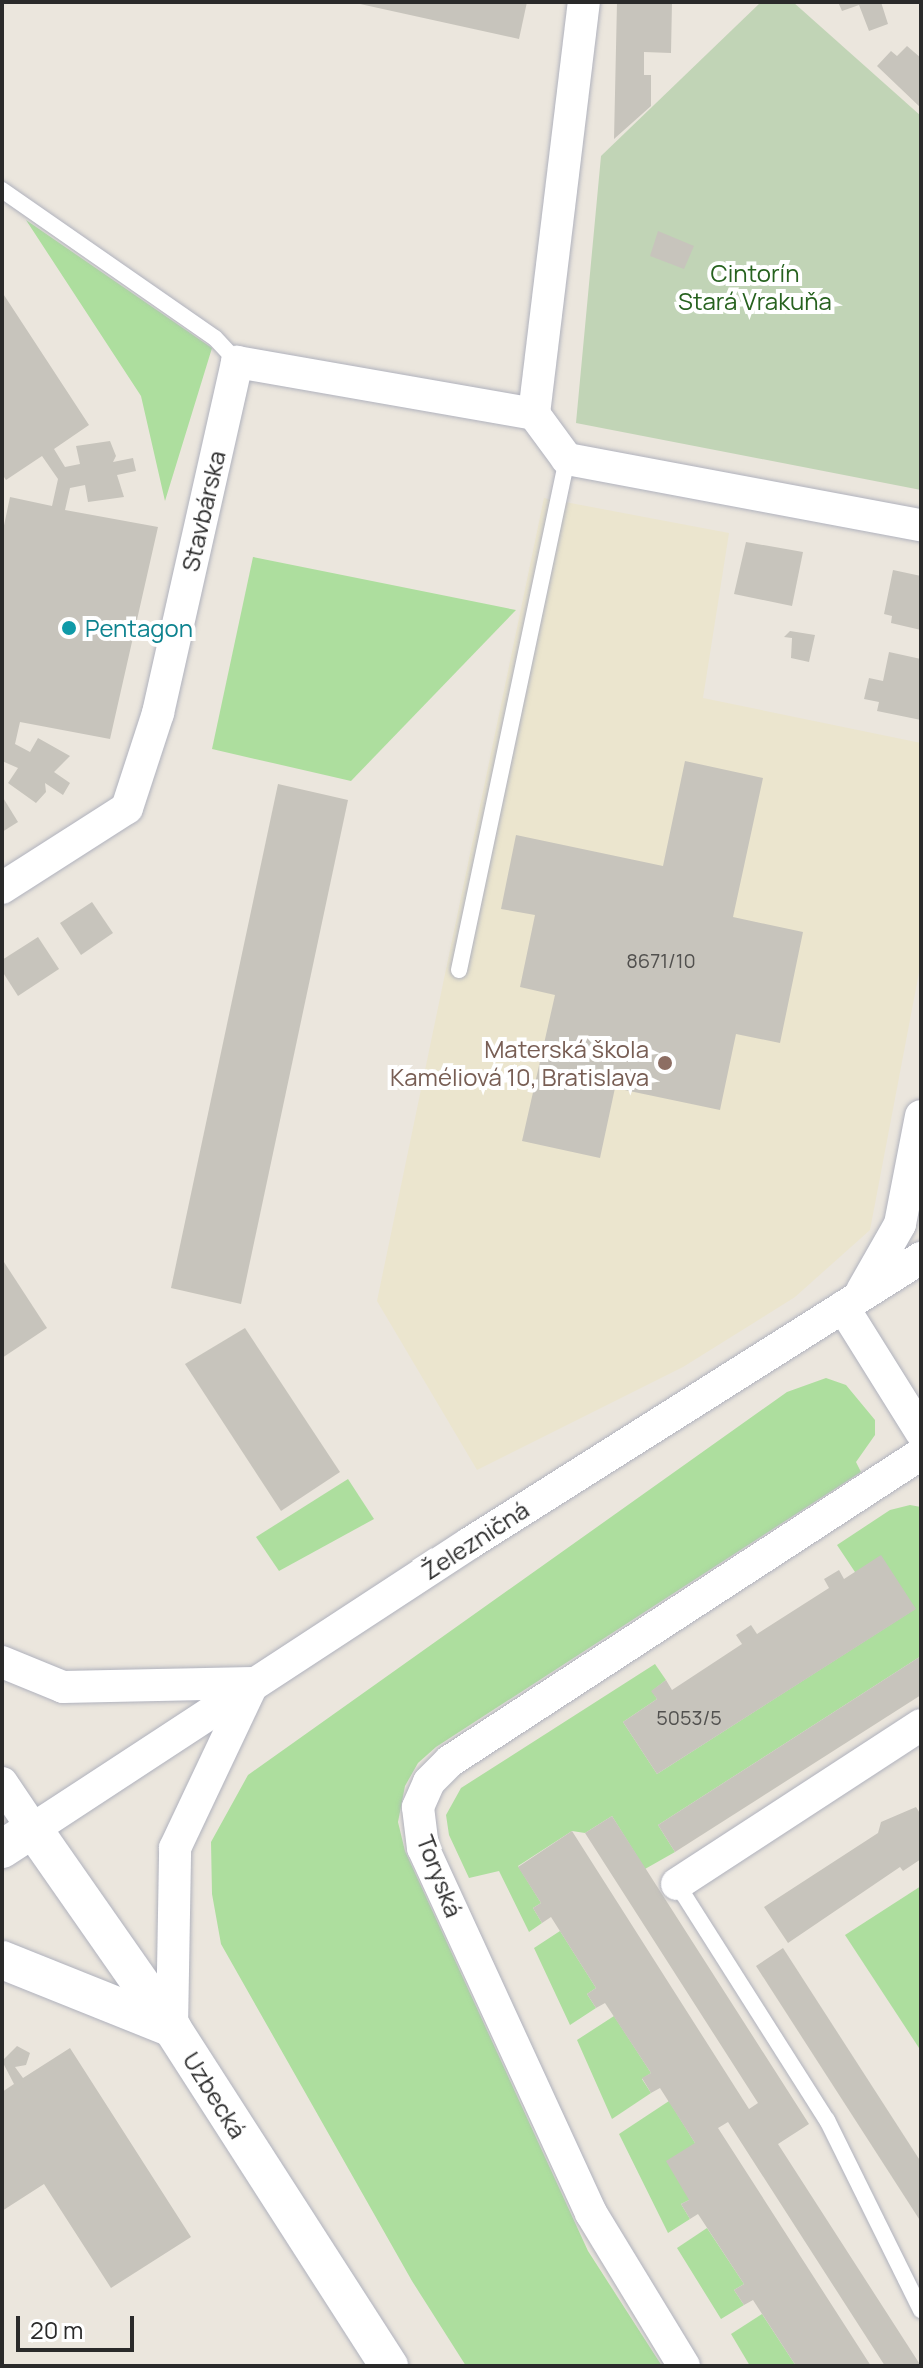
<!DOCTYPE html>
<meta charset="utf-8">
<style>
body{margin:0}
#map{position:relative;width:923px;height:2368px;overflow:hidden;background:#ebe6dd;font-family:Manrope,sans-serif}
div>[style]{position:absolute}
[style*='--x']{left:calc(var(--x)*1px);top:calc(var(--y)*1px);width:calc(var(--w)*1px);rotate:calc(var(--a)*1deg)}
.education>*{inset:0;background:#ebe5ce}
.green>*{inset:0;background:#adde9e}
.cemetery>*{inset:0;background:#c1d4b6}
.building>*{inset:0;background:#c7c4bc}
.roads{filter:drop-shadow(0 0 2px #b0b2bd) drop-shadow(0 0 2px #b0b2bd)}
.service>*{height:16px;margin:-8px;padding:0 8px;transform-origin:8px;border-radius:8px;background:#fff}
.minor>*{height:32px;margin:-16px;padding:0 16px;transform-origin:16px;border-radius:16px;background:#fff}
.tertiary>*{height:38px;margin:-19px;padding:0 19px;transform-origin:19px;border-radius:19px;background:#fff}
.dots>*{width:22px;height:22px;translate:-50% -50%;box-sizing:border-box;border:4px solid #fff;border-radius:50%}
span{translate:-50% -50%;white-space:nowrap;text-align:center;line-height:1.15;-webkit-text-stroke:8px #fff;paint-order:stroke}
.number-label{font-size:20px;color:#51504e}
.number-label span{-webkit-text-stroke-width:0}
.park-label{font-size:24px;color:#27621f}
.street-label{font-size:24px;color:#2a2a2a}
.culture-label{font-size:24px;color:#0d838f}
.left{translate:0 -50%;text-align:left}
.education-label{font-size:24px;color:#785e54}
.right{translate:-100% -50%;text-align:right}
.frame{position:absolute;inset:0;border:4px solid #2a2a2a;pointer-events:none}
.scale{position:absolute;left:16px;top:2316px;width:118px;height:36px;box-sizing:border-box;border:4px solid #2a2a2a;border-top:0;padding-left:10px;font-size:24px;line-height:28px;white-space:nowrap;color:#2a2a2a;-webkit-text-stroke:6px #fff;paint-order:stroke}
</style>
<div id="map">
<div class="education">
<div style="clip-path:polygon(544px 498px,729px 533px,703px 698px,921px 743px,921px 962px,870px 1230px,795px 1297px,683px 1367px,477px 1470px,377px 1301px)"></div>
</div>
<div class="green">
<div style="clip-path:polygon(26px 220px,212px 348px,165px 501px,141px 396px)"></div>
<div style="clip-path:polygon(253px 557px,516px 610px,351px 781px,212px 749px)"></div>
<div style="clip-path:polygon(826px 1378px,846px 1385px,875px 1420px,875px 1435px,856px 1462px,861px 1472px,436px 1747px,418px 1763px,405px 1786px,398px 1822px,405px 1851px,588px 2251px,662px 2366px,466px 2366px,412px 2281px,221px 1944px,212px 1894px,211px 1842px,248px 1775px,787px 1392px)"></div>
<div style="clip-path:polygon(348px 1479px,374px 1519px,279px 1571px,256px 1537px)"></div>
<div style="clip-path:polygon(910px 1505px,921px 1507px,921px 1656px,658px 1825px,675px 1852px,645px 1869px,612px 1816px,585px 1833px,572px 1831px,518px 1866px,541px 1903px,533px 1908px,542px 1923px,529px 1932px,499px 1871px,469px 1878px,449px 1835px,446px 1815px,461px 1788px,655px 1664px,666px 1680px,652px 1691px,657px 1699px,623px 1722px,657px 1774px,915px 1609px,855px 1572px,837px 1545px,890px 1510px)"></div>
<div style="clip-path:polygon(921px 1886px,921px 2051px,845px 1935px)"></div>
<div style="clip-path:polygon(560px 1931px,596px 1988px,587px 1994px,596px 2008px,570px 2025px,534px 1948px)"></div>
<div style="clip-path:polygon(614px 2016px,651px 2073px,642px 2079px,651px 2093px,612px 2119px,577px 2040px)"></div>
<div style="clip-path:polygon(669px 2101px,695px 2143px,689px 2200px,681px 2204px,690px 2219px,668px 2233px,619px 2134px)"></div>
<div style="clip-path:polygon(707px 2228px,744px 2284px,734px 2290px,744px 2305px,721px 2319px,677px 2248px)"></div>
<div style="clip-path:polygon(762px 2314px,796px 2366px,750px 2366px,731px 2334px)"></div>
</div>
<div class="cemetery">
<div style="clip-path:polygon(761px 2px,793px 2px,921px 116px,921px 490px,576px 423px,601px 156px)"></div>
</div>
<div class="building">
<div style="clip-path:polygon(351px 2px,527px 2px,519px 39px)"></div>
<div style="clip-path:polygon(617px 2px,672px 2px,671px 53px,644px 52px,644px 75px,651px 75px,651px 106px,614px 139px)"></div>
<div style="clip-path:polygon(838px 2px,881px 2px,888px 24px,869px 31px,859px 5px,842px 11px)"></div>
<div style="clip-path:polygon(907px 46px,921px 58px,921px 108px,877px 66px,891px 51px,897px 56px)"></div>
<div style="clip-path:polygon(658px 231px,694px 246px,684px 269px,650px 256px)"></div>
<div style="clip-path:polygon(2px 292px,89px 425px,54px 449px,65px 467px,80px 464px,76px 446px,110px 441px,116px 456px,113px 462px,133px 458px,136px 471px,117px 475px,124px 497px,88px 502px,85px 485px,70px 488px,65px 510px,158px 527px,110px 739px,20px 722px,15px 744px,30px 752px,38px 738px,70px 756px,54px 772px,70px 783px,63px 795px,45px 783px,46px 792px,36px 803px,8px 783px,18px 768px,2px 761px,2px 535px,10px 497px,52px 506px,58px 479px,42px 456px,6px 480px,2px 474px)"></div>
<div style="clip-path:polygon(746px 542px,803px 552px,792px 606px,734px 594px)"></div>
<div style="clip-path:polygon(893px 570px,921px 576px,921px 630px,891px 623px,892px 616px,884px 614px)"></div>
<div style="clip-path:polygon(790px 631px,815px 635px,809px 662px,791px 658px,792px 638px,784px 637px)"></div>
<div style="clip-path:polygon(889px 652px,921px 659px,921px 720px,877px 711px,879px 702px,864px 699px,869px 678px,883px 681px)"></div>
<div style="clip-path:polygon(685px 761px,763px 778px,733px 917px,803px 932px,780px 1043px,736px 1034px,720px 1110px,615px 1088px,600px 1158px,522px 1141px,555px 995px,520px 987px,535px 915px,501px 909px,516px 835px,663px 866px)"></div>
<div style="clip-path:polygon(278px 784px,348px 800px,241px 1304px,171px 1288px)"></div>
<div style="clip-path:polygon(2px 796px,18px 822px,2px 832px)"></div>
<div style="clip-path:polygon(92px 902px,113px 933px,81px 955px,60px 923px)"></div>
<div style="clip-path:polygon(38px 937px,59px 969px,18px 996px,2px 971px,2px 960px)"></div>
<div style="clip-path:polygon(2px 1259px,47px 1328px,2px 1358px)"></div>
<div style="clip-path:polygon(245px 1328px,340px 1472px,281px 1511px,185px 1364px)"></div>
<div style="clip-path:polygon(881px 1555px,916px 1609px,657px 1774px,623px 1722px,657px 1699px,651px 1691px,666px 1680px,672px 1690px,742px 1644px,736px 1635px,751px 1625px,757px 1634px,829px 1588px,824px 1579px,839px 1570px,844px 1579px)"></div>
<div style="clip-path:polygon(921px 1656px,921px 1695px,675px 1852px,658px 1825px)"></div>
<div style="clip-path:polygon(916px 1807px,921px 1815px,921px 1859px,903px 1871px,900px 1867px,788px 1943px,764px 1907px,878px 1833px,881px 1822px)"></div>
<div style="clip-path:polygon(612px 1816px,809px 2124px,778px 2144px,921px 2366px,885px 2366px,728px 2122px,718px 2128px,871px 2366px,796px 2366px,753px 2300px,744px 2305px,734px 2290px,744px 2284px,698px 2214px,690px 2219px,681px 2204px,689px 2200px,666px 2161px,695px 2143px,660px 2088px,651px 2093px,642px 2078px,651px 2073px,605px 2003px,596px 2008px,587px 1994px,596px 1988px,551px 1917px,542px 1923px,533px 1908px,541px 1903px,518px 1867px,572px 1831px,749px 2109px,758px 2103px,585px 1833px)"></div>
<div style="clip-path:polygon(783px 1948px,921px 2162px,921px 2222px,756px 1966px)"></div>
<div style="clip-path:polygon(17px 2046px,30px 2053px,26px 2065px,15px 2067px,23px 2078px,70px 2048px,191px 2237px,111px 2288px,44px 2184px,2px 2211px,2px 2092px,14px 2084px,2px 2061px)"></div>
</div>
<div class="roads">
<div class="service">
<div style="--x:2;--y:190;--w:259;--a:34.8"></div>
<div style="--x:215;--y:338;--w:33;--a:47"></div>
<div style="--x:459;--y:970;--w:522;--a:-78.07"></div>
<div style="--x:677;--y:1884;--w:280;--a:57.6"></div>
<div style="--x:827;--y:2120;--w:212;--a:63.7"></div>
</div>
<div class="minor">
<div style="--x:534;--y:414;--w:56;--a:53.7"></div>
<div style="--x:567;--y:459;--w:360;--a:10.6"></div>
<div style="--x:2;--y:888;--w:148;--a:-32.6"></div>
<div style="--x:127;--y:808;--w:100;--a:-71.9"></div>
<div style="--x:158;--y:713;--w:360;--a:-77.3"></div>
<div style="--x:237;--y:362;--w:302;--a:9.9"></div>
<div style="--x:534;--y:414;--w:415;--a:-83.1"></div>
<div style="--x:862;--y:1291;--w:77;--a:-60.4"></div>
<div style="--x:900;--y:1224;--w:110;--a:-79"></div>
<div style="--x:843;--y:1307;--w:147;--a:58"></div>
<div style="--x:2;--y:1662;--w:66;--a:22.3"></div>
<div style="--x:63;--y:1687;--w:190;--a:-1.2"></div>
<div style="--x:2;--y:1783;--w:55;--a:56"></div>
<div style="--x:33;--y:1829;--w:522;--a:-33.2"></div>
<div style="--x:470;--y:1543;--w:534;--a:-32.29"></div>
<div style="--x:677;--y:1884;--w:291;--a:-33.1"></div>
<div style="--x:172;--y:2028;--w:180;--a:-89"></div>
<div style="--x:175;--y:1848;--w:180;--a:-64.7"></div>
<div style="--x:684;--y:2366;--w:179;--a:-121.3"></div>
<div style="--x:591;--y:2213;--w:402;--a:-114.7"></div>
<div style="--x:423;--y:1848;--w:41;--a:-97"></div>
<div style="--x:418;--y:1807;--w:27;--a:-66"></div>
<div style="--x:429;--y:1782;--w:30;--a:-45"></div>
<div style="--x:450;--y:1761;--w:562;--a:-33.1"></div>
</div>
<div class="tertiary">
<div style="--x:2;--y:1849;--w:37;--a:-33"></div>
<div style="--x:33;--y:1829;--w:243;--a:55.1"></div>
<div style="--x:172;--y:2028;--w:402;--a:57.3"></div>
<div style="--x:2;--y:1960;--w:183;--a:21.8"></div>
</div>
</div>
<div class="dots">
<div style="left:69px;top:628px;background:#0f9aa8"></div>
<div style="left:665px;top:1063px;background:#8d6e63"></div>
</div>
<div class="number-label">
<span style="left:661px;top:960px">8671/10</span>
<span style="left:689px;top:1717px">5053/5</span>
</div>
<div class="park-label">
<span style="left:755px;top:287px">Cintorín<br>Stará Vrakuňa</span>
</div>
<div class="street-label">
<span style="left:203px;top:511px;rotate:-77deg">Stavbárska</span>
<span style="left:475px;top:1540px;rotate:-33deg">Železničná</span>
<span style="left:440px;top:1876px;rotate:69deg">Toryská</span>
<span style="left:215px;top:2095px;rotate:58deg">Uzbecká</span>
</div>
<div class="culture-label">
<span class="left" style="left:85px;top:628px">Pentagon</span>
</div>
<div class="education-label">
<span class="right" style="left:649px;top:1063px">Materská škola<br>Kaméliová 10, Bratislava</span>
</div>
<div class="frame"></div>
<div class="scale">20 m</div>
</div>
